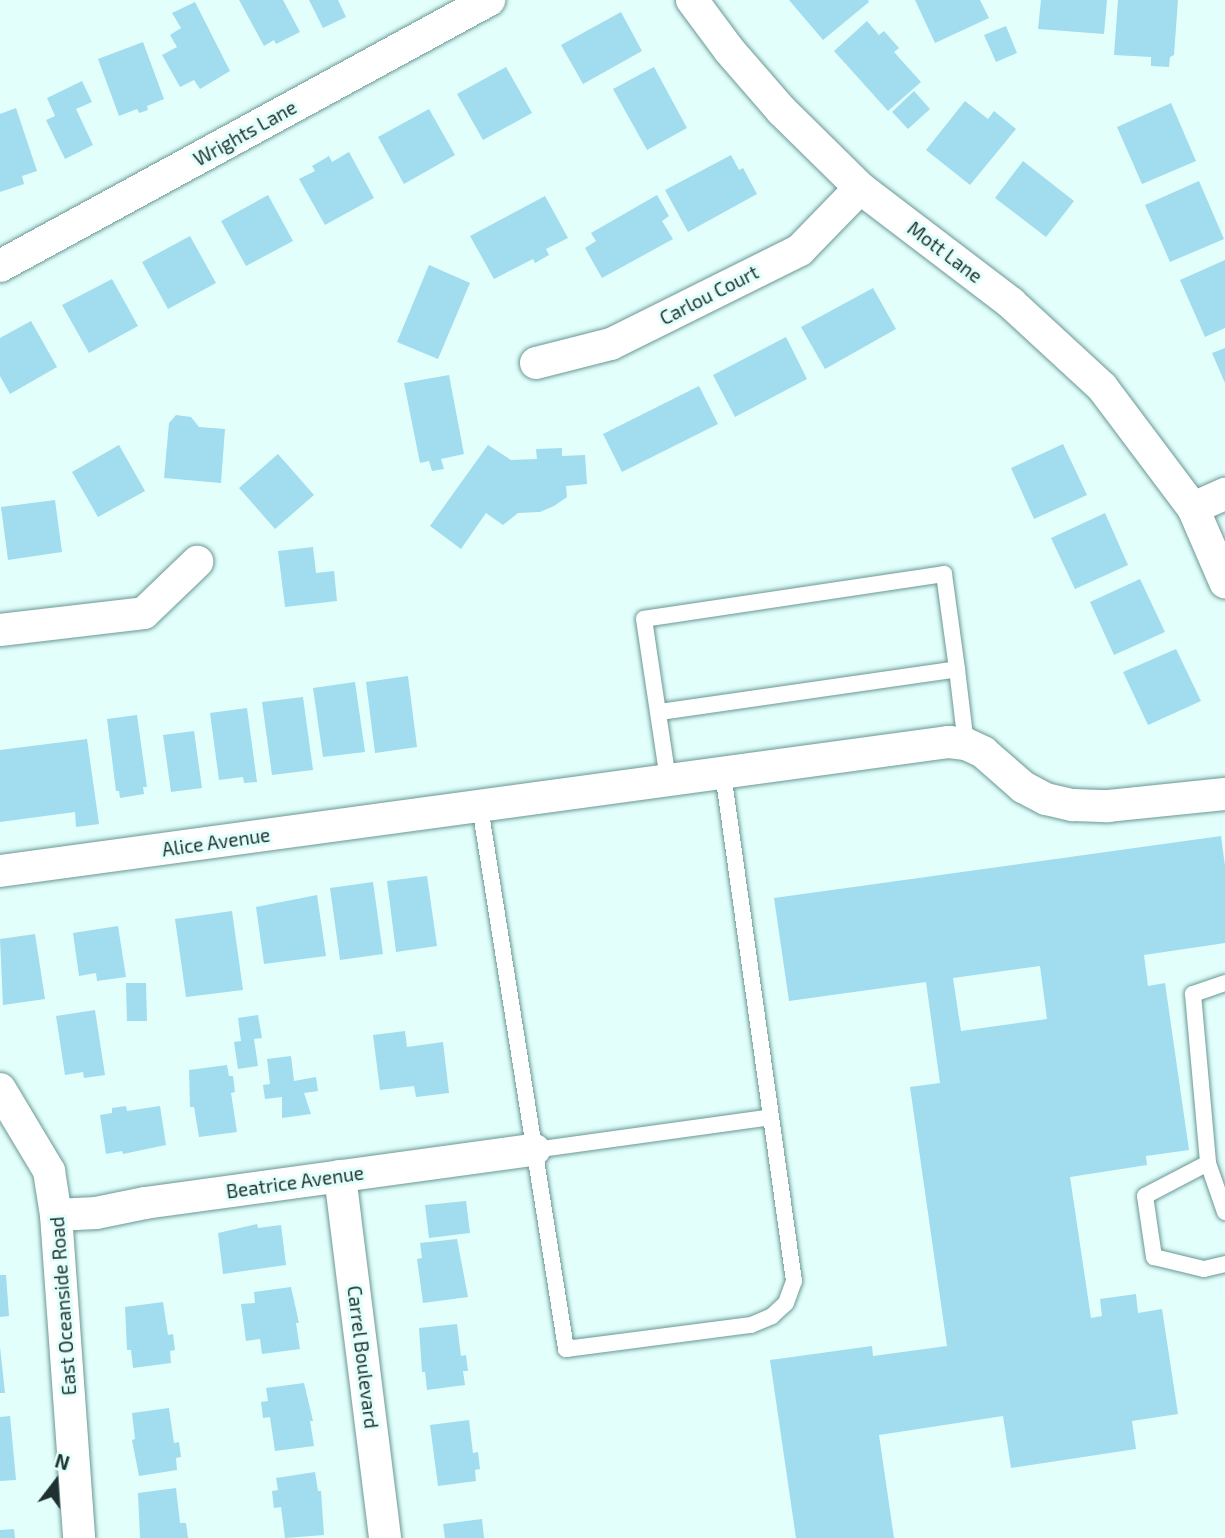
<!DOCTYPE html>
<style>
body{margin:0}
#map{position:relative;width:1225px;height:1538px;overflow:hidden;background:#e2fffc;font-family:"Exo 2",sans-serif}
div>[style]{position:absolute}
[style*='--x']{left:calc(var(--x)*1px);top:calc(var(--y)*1px);width:calc(var(--w)*1px);rotate:calc(var(--a)*1deg)}
.building>*{inset:0;background:#a2dcef}
.roads{filter:drop-shadow(0 0 2px #6a9894) drop-shadow(0 0 2px #6a9894)}
.lane>*{height:16px;margin:-8px;padding:0 8px;transform-origin:8px;border-radius:8px;background:#fff}
.street>*{height:32px;margin:-16px;padding:0 16px;transform-origin:16px;border-radius:16px;background:#fff}
span{translate:-50% -50%;white-space:nowrap;text-align:center;line-height:1.15;-webkit-text-stroke:6px #e2fffc;paint-order:stroke}
.street-label{font-size:19px;color:#1e3130}
.north{position:absolute;left:21px;top:1447px;width:70px;height:70px;-webkit-text-stroke:5px #e2fffc;paint-order:stroke;rotate:17deg;font-size:19px;font-weight:700;line-height:28px;text-align:center;color:#1e3130}
.north::after{content:'';display:block;margin:auto;width:24px;height:32px;background:#1e3130;clip-path:polygon(50% 0,100% 100%,50% 72%,0 100%)}
</style>
<div id="map">
<div class="building">
<div style="clip-path:polygon(239px 0,283px 0,300px 32px,276px 44px,274px 40px,264px 46px)"></div>
<div style="clip-path:polygon(309px 0,338px 0,346px 17px,323px 28px)"></div>
<div style="clip-path:polygon(789px 0,868px 0,869px 2px,823px 40px)"></div>
<div style="clip-path:polygon(915px 0,980px 0,989px 18px,935px 43px)"></div>
<div style="clip-path:polygon(1041px 0,1107px 0,1104px 34px,1038px 29px)"></div>
<div style="clip-path:polygon(1118px 0,1178px 0,1174px 55px,1170px 57px,1169px 67px,1151px 66px,1151px 57px,1114px 55px)"></div>
<div style="clip-path:polygon(195px 2px,230px 71px,200px 89px,194px 80px,180px 87px,162px 55px,177px 47px,170px 35px,181px 28px,172px 13px)"></div>
<div style="clip-path:polygon(621px 12px,642px 51px,583px 84px,561px 45px)"></div>
<div style="clip-path:polygon(867px 21px,879px 35px,884px 31px,899px 48px,894px 52px,921px 82px,888px 111px,834px 51px)"></div>
<div style="clip-path:polygon(1006px 26px,1017px 53px,996px 62px,984px 35px)"></div>
<div style="clip-path:polygon(143px 42px,164px 99px,147px 106px,148px 110px,139px 113px,137px 109px,119px 116px,98px 59px)"></div>
<div style="clip-path:polygon(506px 67px,532px 113px,483px 140px,457px 94px)"></div>
<div style="clip-path:polygon(654px 67px,687px 128px,647px 150px,613px 89px)"></div>
<div style="clip-path:polygon(82px 81px,92px 102px,76px 109px,93px 145px,65px 159px,46px 120px,55px 116px,47px 98px)"></div>
<div style="clip-path:polygon(914px 91px,930px 109px,908px 129px,892px 112px)"></div>
<div style="clip-path:polygon(965px 101px,988px 119px,994px 111px,1016px 129px,970px 185px,926px 150px)"></div>
<div style="clip-path:polygon(1171px 103px,1196px 161px,1142px 184px,1117px 127px)"></div>
<div style="clip-path:polygon(16px 108px,37px 171px,22px 176px,24px 184px,0 192px,0 114px)"></div>
<div style="clip-path:polygon(429px 109px,455px 155px,404px 184px,378px 137px)"></div>
<div style="clip-path:polygon(349px 152px,374px 198px,325px 225px,299px 179px,315px 171px,312px 166px,329px 156px,332px 162px)"></div>
<div style="clip-path:polygon(731px 155px,739px 170px,743px 168px,757px 194px,688px 232px,665px 190px)"></div>
<div style="clip-path:polygon(1023px 161px,1074px 201px,1046px 237px,995px 198px)"></div>
<div style="clip-path:polygon(1199px 181px,1224px 239px,1170px 262px,1145px 205px)"></div>
<div style="clip-path:polygon(268px 195px,293px 241px,246px 266px,221px 221px)"></div>
<div style="clip-path:polygon(657px 195px,669px 216px,662px 221px,673px 239px,602px 278px,585px 248px,596px 241px,591px 233px)"></div>
<div style="clip-path:polygon(545px 196px,568px 238px,546px 249px,549px 255px,535px 263px,533px 259px,494px 279px,470px 236px)"></div>
<div style="clip-path:polygon(190px 236px,216px 283px,168px 309px,142px 262px)"></div>
<div style="clip-path:polygon(1225px 260px,1225px 328px,1205px 337px,1180px 280px)"></div>
<div style="clip-path:polygon(429px 265px,470px 283px,438px 359px,397px 342px)"></div>
<div style="clip-path:polygon(112px 279px,138px 326px,89px 353px,62px 305px)"></div>
<div style="clip-path:polygon(873px 288px,896px 329px,825px 369px,801px 327px)"></div>
<div style="clip-path:polygon(31px 321px,57px 367px,10px 394px,0 376px,0 338px)"></div>
<div style="clip-path:polygon(786px 337px,807px 379px,735px 417px,713px 375px)"></div>
<div style="clip-path:polygon(1225px 348px,1225px 383px,1212px 353px)"></div>
<div style="clip-path:polygon(449px 375px,464px 454px,441px 459px,444px 469px,432px 471px,429px 461px,420px 463px,404px 383px)"></div>
<div style="clip-path:polygon(699px 386px,718px 424px,622px 472px,603px 434px)"></div>
<div style="clip-path:polygon(176px 415px,191px 417px,199px 427px,225px 429px,221px 483px,164px 478px,169px 423px)"></div>
<div style="clip-path:polygon(1063px 444px,1087px 495px,1034px 519px,1011px 468px)"></div>
<div style="clip-path:polygon(119px 445px,145px 491px,98px 517px,72px 472px)"></div>
<div style="clip-path:polygon(488px 445px,511px 460px,537px 459px,536px 449px,562px 448px,562px 456px,585px 455px,587px 484px,566px 486px,567px 497px,554px 506px,540px 512px,518px 513px,503px 525px,486px 513px,461px 549px,430px 526px)"></div>
<div style="clip-path:polygon(278px 454px,314px 495px,275px 529px,239px 488px)"></div>
<div style="clip-path:polygon(55px 500px,62px 552px,8px 560px,1px 507px)"></div>
<div style="clip-path:polygon(1105px 513px,1128px 565px,1075px 589px,1051px 538px)"></div>
<div style="clip-path:polygon(313px 547px,316px 573px,334px 571px,337px 601px,285px 607px,278px 551px)"></div>
<div style="clip-path:polygon(1140px 579px,1165px 632px,1114px 655px,1090px 602px)"></div>
<div style="clip-path:polygon(1176px 649px,1201px 701px,1148px 725px,1123px 672px)"></div>
<div style="clip-path:polygon(408px 676px,417px 747px,375px 753px,366px 682px)"></div>
<div style="clip-path:polygon(355px 682px,365px 752px,323px 757px,313px 688px)"></div>
<div style="clip-path:polygon(303px 697px,313px 770px,272px 775px,262px 702px)"></div>
<div style="clip-path:polygon(247px 708px,257px 782px,244px 783px,243px 777px,219px 780px,210px 713px)"></div>
<div style="clip-path:polygon(137px 715px,147px 787px,143px 787px,144px 794px,120px 798px,119px 791px,116px 791px,107px 719px)"></div>
<div style="clip-path:polygon(194px 731px,202px 788px,171px 792px,163px 735px)"></div>
<div style="clip-path:polygon(87px 739px,99px 824px,76px 827px,75px 812px,0 822px,0 750px)"></div>
<div style="clip-path:polygon(evenodd,1221px 836px,1225px 866px,1225px 943px,1144px 955px,1148px 986px,1165px 983px,1189px 1150px,1146px 1156px,1147px 1165px,1070px 1177px,1091px 1318px,1102px 1316px,1100px 1299px,1136px 1294px,1138px 1313px,1162px 1309px,1178px 1414px,1132px 1421px,1136px 1449px,1011px 1468px,1003px 1416px,879px 1435px,894px 1538px,796px 1538px,770px 1360px,872px 1346px,873px 1356px,947px 1346px,910px 1087px,940px 1083px,926px 982px,789px 1001px,774px 898px,1221px 836px,1040px 966px,1047px 1019px,961px 1031px,953px 978px,1040px 966px)"></div>
<div style="clip-path:polygon(427px 876px,437px 946px,396px 952px,387px 881px)"></div>
<div style="clip-path:polygon(373px 882px,383px 954px,340px 960px,330px 888px)"></div>
<div style="clip-path:polygon(317px 895px,326px 956px,264px 964px,256px 907px)"></div>
<div style="clip-path:polygon(232px 911px,243px 990px,186px 997px,175px 919px)"></div>
<div style="clip-path:polygon(118px 926px,126px 977px,97px 981px,96px 973px,79px 976px,73px 933px)"></div>
<div style="clip-path:polygon(35px 934px,45px 999px,3px 1005px,0 939px)"></div>
<div style="clip-path:polygon(126px 983px,146px 983px,147px 1021px,127px 1021px)"></div>
<div style="clip-path:polygon(95px 1010px,105px 1075px,84px 1078px,83px 1072px,65px 1075px,56px 1016px)"></div>
<div style="clip-path:polygon(258px 1015px,262px 1038px,254px 1039px,258px 1066px,238px 1069px,234px 1042px,241px 1041px,238px 1018px)"></div>
<div style="clip-path:polygon(405px 1031px,407px 1047px,443px 1042px,449px 1093px,416px 1097px,414px 1086px,380px 1090px,373px 1035px)"></div>
<div style="clip-path:polygon(291px 1056px,294px 1081px,316px 1077px,318px 1091px,304px 1093px,311px 1114px,282px 1118px,282px 1097px,265px 1099px,263px 1085px,270px 1084px,267px 1059px)"></div>
<div style="clip-path:polygon(227px 1065px,229px 1076px,233px 1076px,235px 1092px,231px 1093px,237px 1132px,199px 1137px,194px 1107px,190px 1107px,189px 1070px)"></div>
<div style="clip-path:polygon(126px 1106px,127px 1111px,160px 1106px,166px 1145px,123px 1154px,122px 1151px,106px 1154px,100px 1115px,112px 1113px,112px 1108px)"></div>
<div style="clip-path:polygon(466px 1201px,470px 1233px,429px 1238px,425px 1205px)"></div>
<div style="clip-path:polygon(257px 1224px,258px 1228px,281px 1225px,286px 1265px,223px 1274px,218px 1233px)"></div>
<div style="clip-path:polygon(457px 1239px,468px 1297px,423px 1303px,417px 1259px,422px 1258px,420px 1243px)"></div>
<div style="clip-path:polygon(0 1275px,6px 1275px,9px 1316px,0 1317px)"></div>
<div style="clip-path:polygon(291px 1287px,299px 1323px,296px 1323px,300px 1349px,262px 1354px,260px 1339px,246px 1341px,241px 1304px,255px 1303px,254px 1292px)"></div>
<div style="clip-path:polygon(163px 1302px,168px 1335px,173px 1334px,175px 1350px,170px 1351px,171px 1363px,133px 1368px,131px 1350px,127px 1350px,125px 1307px)"></div>
<div style="clip-path:polygon(457px 1324px,461px 1356px,466px 1355px,468px 1371px,463px 1371px,465px 1385px,427px 1390px,425px 1372px,422px 1372px,419px 1328px)"></div>
<div style="clip-path:polygon(0 1347px,5px 1393px,0 1393px)"></div>
<div style="clip-path:polygon(304px 1383px,313px 1421px,310px 1421px,314px 1446px,275px 1451px,270px 1417px,263px 1418px,261px 1402px,268px 1401px,266px 1388px)"></div>
<div style="clip-path:polygon(169px 1408px,174px 1443px,179px 1442px,181px 1457px,176px 1458px,177px 1470px,139px 1476px,132px 1440px,135px 1439px,132px 1413px)"></div>
<div style="clip-path:polygon(10px 1416px,16px 1480px,0 1481px,0 1417px)"></div>
<div style="clip-path:polygon(469px 1420px,473px 1453px,478px 1452px,480px 1469px,475px 1470px,476px 1481px,438px 1486px,430px 1425px)"></div>
<div style="clip-path:polygon(315px 1472px,318px 1491px,321px 1491px,324px 1535px,285px 1538px,281px 1507px,274px 1508px,272px 1491px,278px 1490px,276px 1478px)"></div>
<div style="clip-path:polygon(176px 1488px,180px 1523px,186px 1523px,188px 1538px,140px 1538px,138px 1493px)"></div>
<div style="clip-path:polygon(482px 1519px,484px 1538px,445px 1538px,443px 1524px)"></div>
<div style="clip-path:polygon(14px 1529px,15px 1538px,0 1538px,0 1530px)"></div>
</div>
<div class="roads">
<div class="lane">
<div style="--x:957;--y:669;--w:76;--a:83.2"></div>
<div style="--x:660;--y:712;--w:300;--a:-8.2"></div>
<div style="--x:957;--y:669;--w:96;--a:-97.8"></div>
<div style="--x:944;--y:574;--w:303;--a:171.5"></div>
<div style="--x:644;--y:619;--w:163;--a:81.5"></div>
<div style="--x:480;--y:807;--w:549;--a:80.98"></div>
<div style="--x:566;--y:1349;--w:187;--a:-7.4"></div>
<div style="--x:751;--y:1325;--w:23;--a:-23"></div>
<div style="--x:772;--y:1316;--w:19;--a:-43"></div>
<div style="--x:786;--y:1303;--w:23;--a:-70"></div>
<div style="--x:794;--y:1281;--w:513;--a:-97.96"></div>
<div style="--x:1225;--y:983;--w:34;--a:161"></div>
<div style="--x:1193;--y:994;--w:170;--a:84.9"></div>
<div style="--x:1208;--y:1163;--w:71;--a:152.4"></div>
<div style="--x:1145;--y:1196;--w:62;--a:81.6"></div>
<div style="--x:1154;--y:1257;--w:51;--a:13.5"></div>
<div style="--x:1204;--y:1269;--w:22;--a:-13"></div>
<div style="--x:534;--y:1150;--w:239;--a:-7.9"></div>
<div style="--x:1208;--y:1163;--w:52;--a:70.9"></div>
</div>
<div class="street">
<div style="--x:692;--y:0;--w:62;--a:53.5"></div>
<div style="--x:729;--y:50;--w:81;--a:49"></div>
<div style="--x:782;--y:111;--w:110;--a:44.6"></div>
<div style="--x:860;--y:188;--w:190;--a:37.3"></div>
<div style="--x:1011;--y:303;--w:124;--a:42.7"></div>
<div style="--x:1102;--y:387;--w:151;--a:53.1"></div>
<div style="--x:1193;--y:508;--w:81;--a:66.6"></div>
<div style="--x:0;--y:266;--w:557;--a:-28.54"></div>
<div style="--x:536;--y:363;--w:77;--a:-14.2"></div>
<div style="--x:611;--y:344;--w:211;--a:-26.4"></div>
<div style="--x:800;--y:250;--w:86;--a:-45.9"></div>
<div style="--x:1193;--y:508;--w:35;--a:-24"></div>
<div style="--x:0;--y:630;--w:145;--a:-6.7"></div>
<div style="--x:144;--y:613;--w:74;--a:-43.9"></div>
<div style="--x:0;--y:871;--w:958;--a:-7.74"></div>
<div style="--x:949;--y:742;--w:17;--a:7"></div>
<div style="--x:966;--y:744;--w:19;--a:25"></div>
<div style="--x:983;--y:752;--w:53;--a:41.2"></div>
<div style="--x:1023;--y:787;--w:26;--a:28"></div>
<div style="--x:1046;--y:799;--w:28;--a:13"></div>
<div style="--x:1073;--y:805;--w:35;--a:2"></div>
<div style="--x:1108;--y:806;--w:118;--a:-5.9"></div>
<div style="--x:0;--y:1089;--w:96;--a:59.1"></div>
<div style="--x:49;--y:1171;--w:45;--a:81"></div>
<div style="--x:56;--y:1215;--w:324;--a:85.9"></div>
<div style="--x:340;--y:1176;--w:365;--a:82.9"></div>
<div style="--x:56;--y:1215;--w:40;--a:-2.9"></div>
<div style="--x:96;--y:1213;--w:50;--a:-11.5"></div>
<div style="--x:145;--y:1203;--w:393;--a:-7.8"></div>
</div>
</div>
<div class="street-label">
<span style="left:245px;top:133px;rotate:-29deg">Wrights Lane</span>
<span style="left:945px;top:252px;rotate:37deg">Mott Lane</span>
<span style="left:709px;top:295px;rotate:-27deg">Carlou Court</span>
<span style="left:216px;top:842px;rotate:-8deg">Alice Avenue</span>
<span style="left:295px;top:1182px;rotate:-8deg">Beatrice Avenue</span>
<span style="left:63px;top:1306px;rotate:-94deg">East Oceanside Road</span>
<span style="left:363px;top:1357px;rotate:83deg">Carrel Boulevard</span>
</div>
<div class="north">N</div>
</div>
